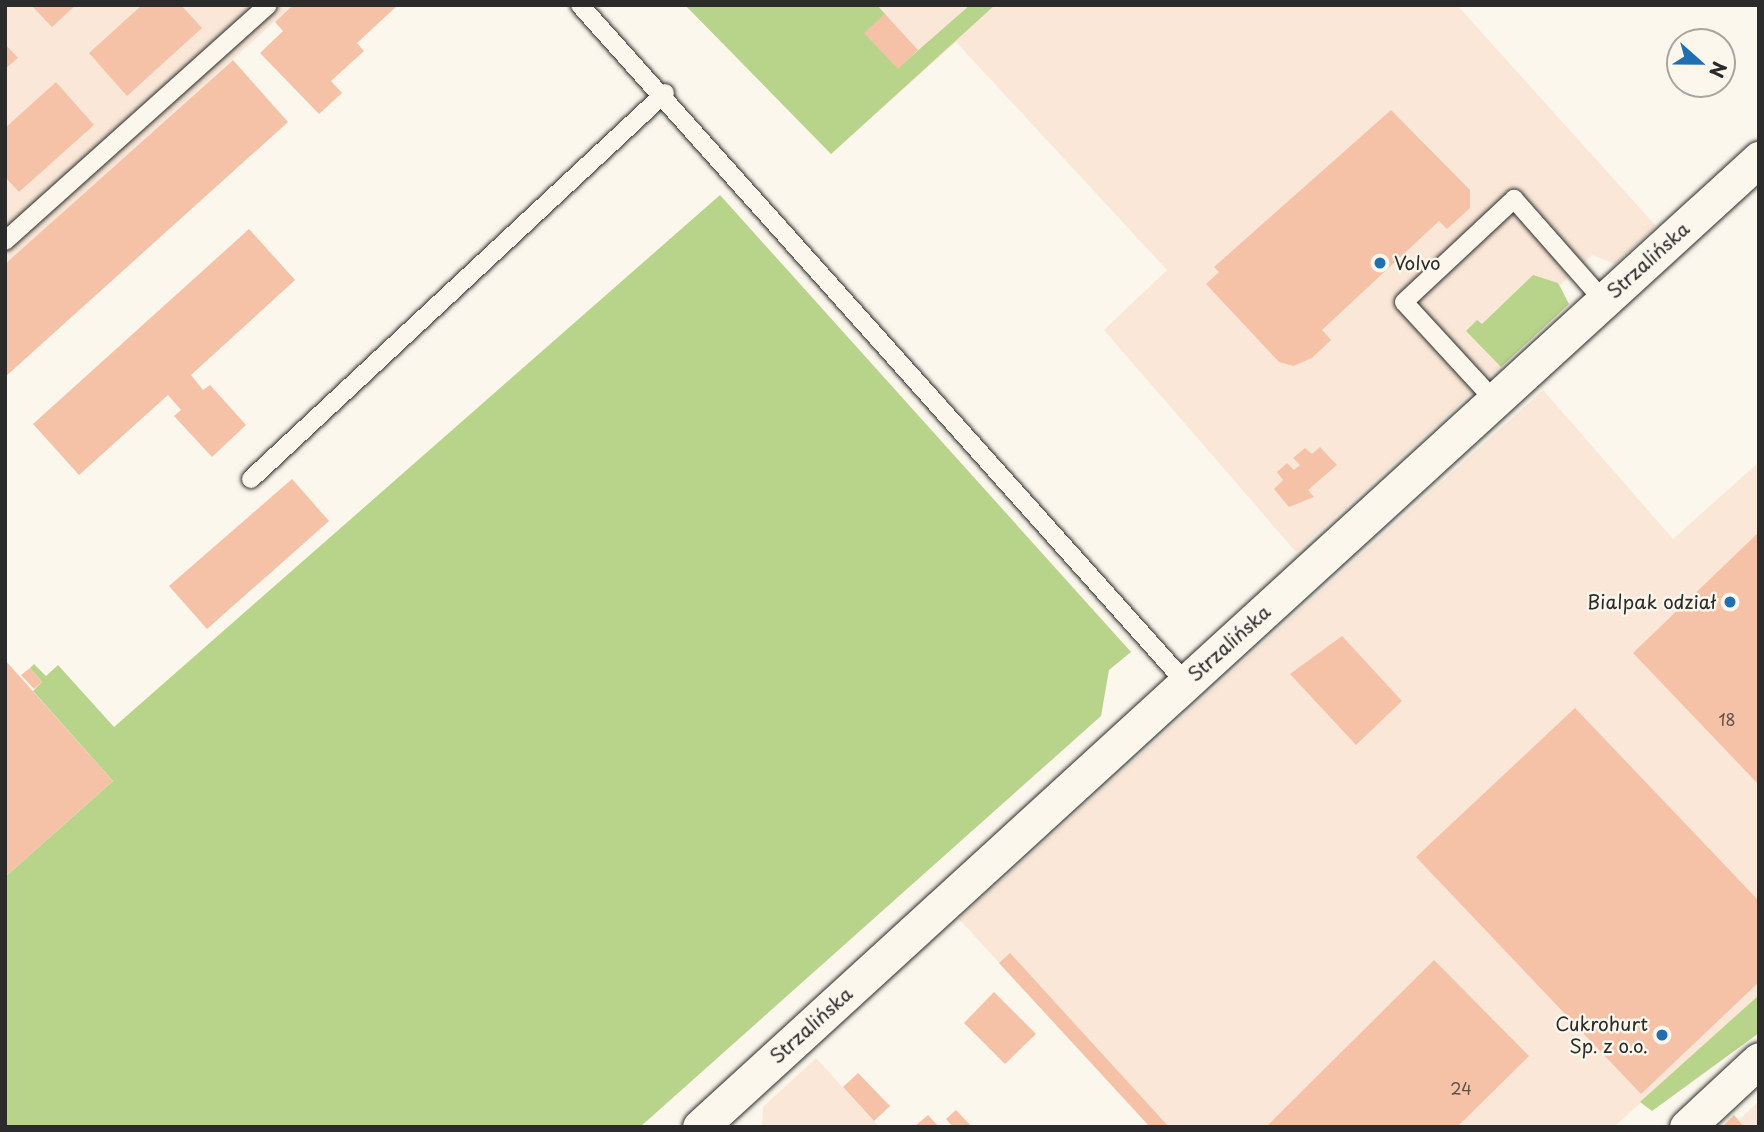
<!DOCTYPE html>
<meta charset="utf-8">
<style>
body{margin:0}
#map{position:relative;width:1764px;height:1132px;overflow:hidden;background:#fbf7ec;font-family:"Playpen Sans",sans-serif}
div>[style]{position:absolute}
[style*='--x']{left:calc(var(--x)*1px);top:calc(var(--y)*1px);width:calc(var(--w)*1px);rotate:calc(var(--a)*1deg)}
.built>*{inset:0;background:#fae7d7}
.green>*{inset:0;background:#b8d48b}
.building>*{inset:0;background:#f6c2a7}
.roads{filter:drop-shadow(0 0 2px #2b2b2b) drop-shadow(0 0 2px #2b2b2b)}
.service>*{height:18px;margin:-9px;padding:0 9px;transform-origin:9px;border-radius:9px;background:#fbf7ec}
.minor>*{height:35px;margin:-17.5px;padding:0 17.5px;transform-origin:17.5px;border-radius:17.5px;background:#fbf7ec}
.dots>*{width:19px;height:19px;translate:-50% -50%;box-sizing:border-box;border:4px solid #fbf7ec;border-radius:50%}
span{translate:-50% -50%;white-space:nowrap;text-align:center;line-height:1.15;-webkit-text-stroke:5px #fbf7ec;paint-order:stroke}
.number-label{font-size:16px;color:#5e514a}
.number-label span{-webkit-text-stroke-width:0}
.street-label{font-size:19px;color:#2b2b2b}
.poi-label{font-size:19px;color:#2b2b2b}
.left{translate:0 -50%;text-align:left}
.right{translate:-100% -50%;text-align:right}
.frame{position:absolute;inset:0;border:7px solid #2b2b2b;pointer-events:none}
.north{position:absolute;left:1666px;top:28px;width:70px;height:70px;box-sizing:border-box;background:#fbf7ec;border:2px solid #a8a59f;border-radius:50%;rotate:111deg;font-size:19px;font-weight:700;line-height:28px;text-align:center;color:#2b2b2b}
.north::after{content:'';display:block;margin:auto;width:24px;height:32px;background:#1f6fb2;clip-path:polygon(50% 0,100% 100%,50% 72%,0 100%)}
</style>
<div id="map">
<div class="built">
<div style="clip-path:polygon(5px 5px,293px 5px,5px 264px)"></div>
<div style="clip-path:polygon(685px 5px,1457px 5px,1656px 226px,1615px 264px,1592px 255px,1560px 285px,1569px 304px,1296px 552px,1104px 330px,1167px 270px,956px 42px,831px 154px)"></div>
<div style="clip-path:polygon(1543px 390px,1673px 539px,1759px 462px,1759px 995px,1614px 1127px,1150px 1127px,959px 919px)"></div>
<div style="clip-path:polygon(816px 1058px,879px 1127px,762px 1127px,763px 1107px)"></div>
<div style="clip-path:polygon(1759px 1101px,1759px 1127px,1722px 1127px,1734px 1115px,1739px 1120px)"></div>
</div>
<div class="green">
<div style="clip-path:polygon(685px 5px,877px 5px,885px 14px,898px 68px,970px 5px,995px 5px,831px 154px)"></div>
<div style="clip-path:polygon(720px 195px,1131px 652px,1109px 670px,1101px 716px,640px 1127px,5px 1127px,5px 877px,113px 781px,33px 691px,42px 682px,30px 668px,34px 664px,46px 676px,58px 665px,114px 727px)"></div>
<div style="clip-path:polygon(1533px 275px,1558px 283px,1569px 304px,1501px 367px,1466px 331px,1477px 320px,1482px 324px)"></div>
<div style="clip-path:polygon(1759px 995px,1759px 1033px,1652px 1111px,1640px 1102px)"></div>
</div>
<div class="building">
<div style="clip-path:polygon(31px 5px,76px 5px,52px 27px)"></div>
<div style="clip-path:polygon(142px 5px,181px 5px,202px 28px,127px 96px,89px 53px)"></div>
<div style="clip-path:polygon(293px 5px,398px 5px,357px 43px,364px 51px,331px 81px,342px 93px,319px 114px,260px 53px,283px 31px,275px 22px)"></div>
<div style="clip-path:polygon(885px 14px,918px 50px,898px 69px,864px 33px)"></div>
<div style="clip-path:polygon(5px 44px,18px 58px,5px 69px)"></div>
<div style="clip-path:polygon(233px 60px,288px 122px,5px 377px,5px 264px)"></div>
<div style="clip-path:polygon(56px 82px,94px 125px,19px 192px,5px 177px,5px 128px)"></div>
<div style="clip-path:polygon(1391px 110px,1470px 190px,1470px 208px,1447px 229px,1439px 221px,1322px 330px,1331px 340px,1312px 358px,1293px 366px,1279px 362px,1206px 284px,1219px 272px,1214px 267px)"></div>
<div style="clip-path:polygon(249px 229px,295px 280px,191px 375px,203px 390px,210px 385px,246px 425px,212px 457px,174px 416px,181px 410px,168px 395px,79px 475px,33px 424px)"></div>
<div style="clip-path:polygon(1320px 447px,1337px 465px,1308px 490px,1314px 497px,1289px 507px,1274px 489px,1283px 480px,1277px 472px,1287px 463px,1294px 470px,1300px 465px,1293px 458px,1305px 448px,1312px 454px)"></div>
<div style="clip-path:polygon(292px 479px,329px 521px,207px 629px,169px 586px)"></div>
<div style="clip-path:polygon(1759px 532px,1759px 785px,1633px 653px)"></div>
<div style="clip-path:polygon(1342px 636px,1402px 701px,1356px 745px,1290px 674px)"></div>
<div style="clip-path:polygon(5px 660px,113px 781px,5px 877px)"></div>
<div style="clip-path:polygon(30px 668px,42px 682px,34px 689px,21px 675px)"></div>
<div style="clip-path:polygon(1575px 708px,1759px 901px,1759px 982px,1641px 1094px,1416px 857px)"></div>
<div style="clip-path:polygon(1010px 953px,1169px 1127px,1150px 1127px,999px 963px)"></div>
<div style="clip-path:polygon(1434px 960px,1529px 1056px,1457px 1127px,1266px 1127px)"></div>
<div style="clip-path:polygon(994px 992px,1036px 1034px,1005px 1064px,964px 1023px)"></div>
<div style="clip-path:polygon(858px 1073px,890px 1106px,874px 1121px,843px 1087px)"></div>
<div style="clip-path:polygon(956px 1110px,972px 1127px,953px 1127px,946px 1119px)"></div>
<div style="clip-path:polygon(928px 1115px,939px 1127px,914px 1127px)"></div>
<div style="clip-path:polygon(1734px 1115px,1744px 1127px,1722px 1127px)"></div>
</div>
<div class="roads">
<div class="service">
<div style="--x:580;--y:5;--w:909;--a:48.21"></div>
<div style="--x:5;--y:241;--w:353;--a:-41.9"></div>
<div style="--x:1495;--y:401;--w:134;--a:-132.6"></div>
<div style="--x:1404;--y:302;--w:151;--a:-43.1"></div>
<div style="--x:1514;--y:199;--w:136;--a:48.6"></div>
<div style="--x:251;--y:479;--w:566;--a:-43"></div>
</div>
<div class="minor">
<div style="--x:700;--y:1127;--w:1435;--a:-42.43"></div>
<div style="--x:1687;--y:1127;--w:98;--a:-42.9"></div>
</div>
</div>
<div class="dots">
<div style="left:1380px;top:263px;background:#1f6fb2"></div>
<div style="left:1730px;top:602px;background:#1f6fb2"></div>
<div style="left:1662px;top:1035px;background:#1f6fb2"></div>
</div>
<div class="number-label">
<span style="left:1727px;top:719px">18</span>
<span style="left:1461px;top:1088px">24</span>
</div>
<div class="street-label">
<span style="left:1648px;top:260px;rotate:-42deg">Strzalińska</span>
<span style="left:1229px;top:643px;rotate:-42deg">Strzalińska</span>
<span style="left:811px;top:1025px;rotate:-42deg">Strzalińska</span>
</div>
<div class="poi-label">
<span class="left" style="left:1394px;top:263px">Volvo</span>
<span class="right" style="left:1716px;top:602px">Bialpak odział</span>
<span class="right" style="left:1648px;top:1035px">Cukrohurt<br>Sp. z o.o.</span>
</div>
<div class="frame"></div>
<div class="north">N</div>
</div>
